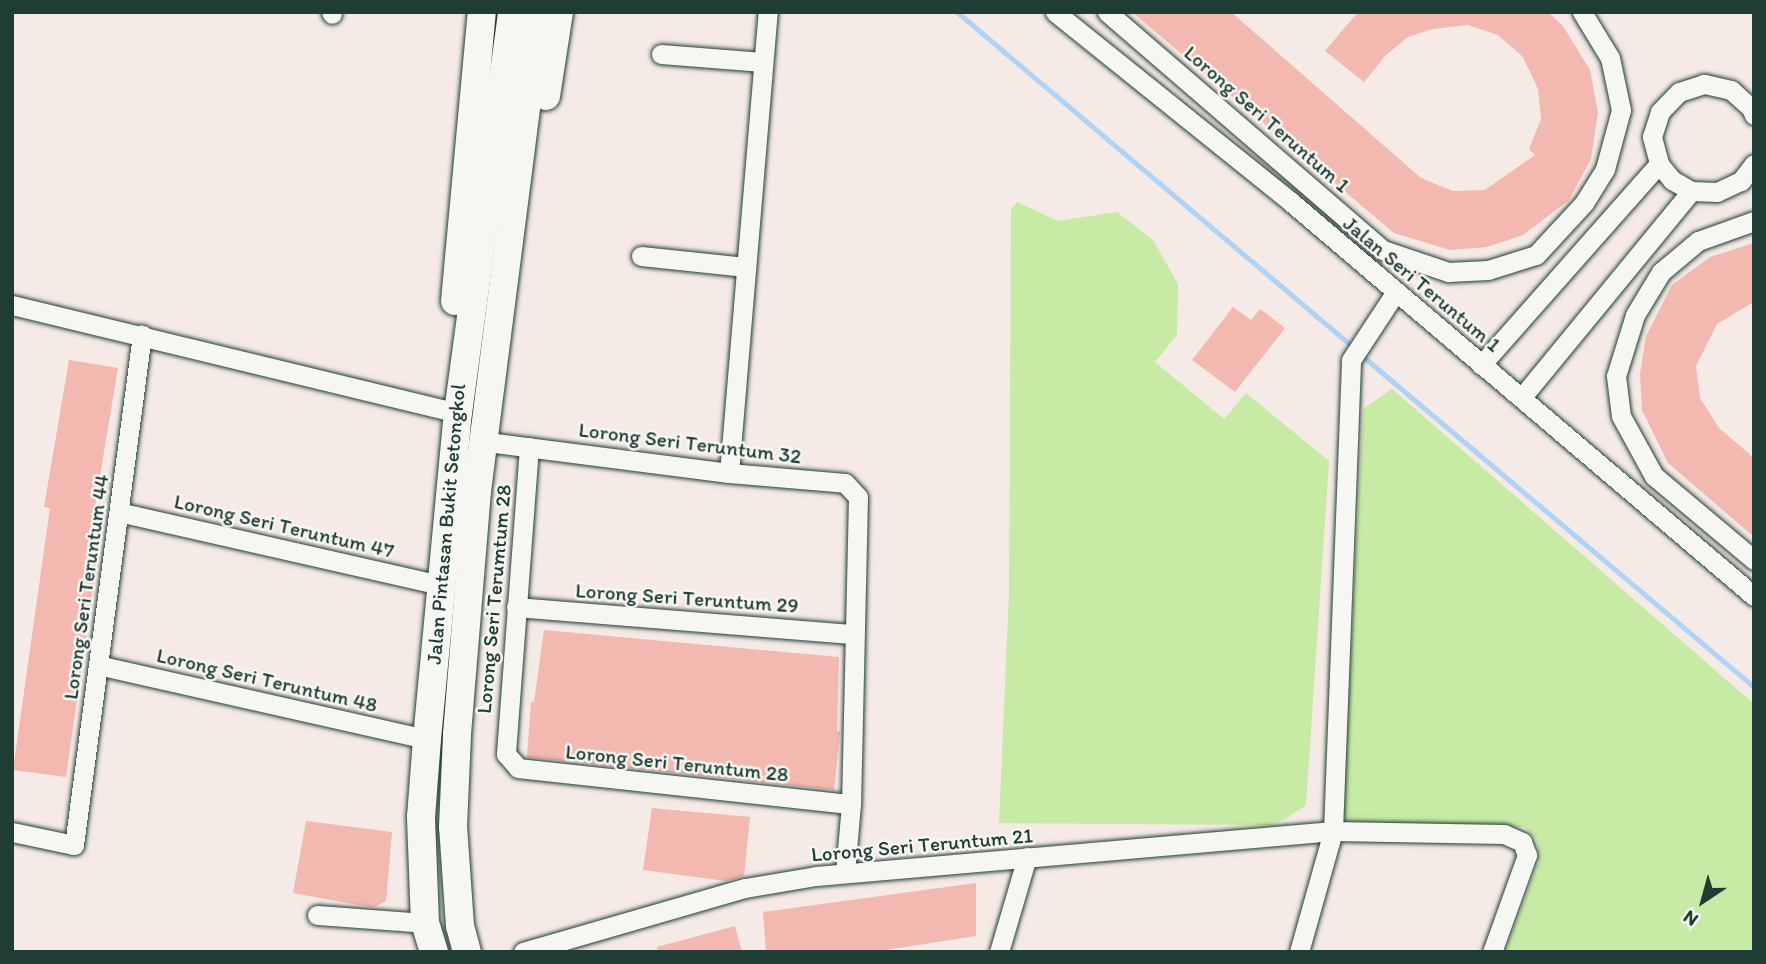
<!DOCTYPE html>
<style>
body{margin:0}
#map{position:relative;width:1766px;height:964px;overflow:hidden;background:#f5eae5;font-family:Itim,sans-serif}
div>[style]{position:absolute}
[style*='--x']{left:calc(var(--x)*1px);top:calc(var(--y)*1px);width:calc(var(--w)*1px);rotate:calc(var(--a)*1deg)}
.green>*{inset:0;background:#c7eba4}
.stream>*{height:5px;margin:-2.5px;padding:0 2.5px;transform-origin:2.5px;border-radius:2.5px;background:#add3f6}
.building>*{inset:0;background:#f3b8af}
.roads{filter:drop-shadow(0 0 2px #1f3d34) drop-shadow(0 0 2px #1f3d34)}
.minor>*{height:19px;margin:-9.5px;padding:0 9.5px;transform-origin:9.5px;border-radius:9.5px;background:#f6f6f2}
.secondary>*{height:28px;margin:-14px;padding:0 14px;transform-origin:14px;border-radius:14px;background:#f6f6f2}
span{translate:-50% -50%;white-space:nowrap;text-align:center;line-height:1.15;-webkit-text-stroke:5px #f6f6f2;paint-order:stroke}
.street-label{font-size:21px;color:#1f3d34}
.frame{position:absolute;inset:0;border:14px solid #1f3d34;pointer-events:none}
.north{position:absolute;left:1668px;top:866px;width:70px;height:70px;-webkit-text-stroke:5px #f6f6f2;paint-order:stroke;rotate:216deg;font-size:19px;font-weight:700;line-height:28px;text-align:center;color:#1f3d34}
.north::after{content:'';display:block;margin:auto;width:24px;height:32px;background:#1f3d34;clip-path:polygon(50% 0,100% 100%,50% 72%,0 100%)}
</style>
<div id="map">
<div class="green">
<div style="clip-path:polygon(1017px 202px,1058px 221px,1117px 212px,1153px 240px,1178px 284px,1177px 335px,1155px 362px,1224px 419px,1246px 393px,1329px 461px,1306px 805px,1287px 818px,1271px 825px,999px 823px,1009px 592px,1011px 209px)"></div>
<div style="clip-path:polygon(1392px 389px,1754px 704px,1754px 952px,1505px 952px,1539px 861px,1537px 841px,1525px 827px,1351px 828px,1343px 814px,1363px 409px)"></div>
</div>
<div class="stream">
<div style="--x:957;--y:12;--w:519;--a:40.23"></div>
<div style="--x:1360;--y:354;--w:516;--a:40.2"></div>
</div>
<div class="building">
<div style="clip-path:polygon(1132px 12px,1231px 12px,1421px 178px,1453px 191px,1485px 190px,1535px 155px,1529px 149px,1541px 119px,1538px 89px,1523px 57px,1498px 35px,1468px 25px,1433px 29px,1408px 37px,1386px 55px,1364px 82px,1325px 51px,1358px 12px,1548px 12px,1563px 26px,1590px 70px,1598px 113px,1591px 159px,1569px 200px,1523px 235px,1487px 247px,1450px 250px,1394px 233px)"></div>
<div style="clip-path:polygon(1754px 243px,1754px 302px,1717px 324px,1696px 366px,1700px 398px,1719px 428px,1754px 458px,1754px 537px,1668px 463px,1642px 410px,1640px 374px,1646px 336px,1672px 285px,1710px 257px)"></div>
<div style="clip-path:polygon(1233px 307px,1251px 320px,1260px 309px,1285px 328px,1235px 392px,1192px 360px)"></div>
<div style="clip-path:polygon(69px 360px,118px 368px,90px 536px,100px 538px,66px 777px,13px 770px,50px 508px,44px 507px)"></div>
<div style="clip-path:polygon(544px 630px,839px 657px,837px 731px,840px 732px,834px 790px,527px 757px,531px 702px,534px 702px)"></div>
<div style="clip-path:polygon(652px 808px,750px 817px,744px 876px,726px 881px,643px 870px)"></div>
<div style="clip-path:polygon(306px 821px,392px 832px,386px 901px,374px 907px,364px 906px,293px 893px)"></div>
<div style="clip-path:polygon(976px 883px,976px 936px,873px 952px,766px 952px,763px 912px)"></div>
<div style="clip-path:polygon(735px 926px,742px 952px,658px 952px,657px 947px)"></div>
</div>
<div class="roads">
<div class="minor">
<div style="--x:331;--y:12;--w:2;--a:63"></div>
<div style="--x:1055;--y:12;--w:303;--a:38.8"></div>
<div style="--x:1291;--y:202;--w:608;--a:40.4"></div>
<div style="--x:1107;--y:12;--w:364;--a:40.8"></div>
<div style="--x:1383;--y:250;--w:69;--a:18.7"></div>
<div style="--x:1448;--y:272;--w:40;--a:-2.9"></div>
<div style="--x:1488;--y:270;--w:50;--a:-17.4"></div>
<div style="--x:1536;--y:255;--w:71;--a:-47.3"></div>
<div style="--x:1584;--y:203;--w:40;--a:-58"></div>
<div style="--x:1605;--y:169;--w:61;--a:-74.8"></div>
<div style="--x:1621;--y:110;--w:53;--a:-101.9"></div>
<div style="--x:1610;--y:58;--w:54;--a:-121.3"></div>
<div style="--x:661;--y:54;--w:102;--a:4.5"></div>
<div style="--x:1754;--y:115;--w:8;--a:-113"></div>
<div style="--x:1751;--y:108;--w:27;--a:-138"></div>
<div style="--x:1731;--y:90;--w:28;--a:-167"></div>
<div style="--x:1704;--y:84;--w:26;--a:162"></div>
<div style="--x:1679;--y:92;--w:28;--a:134"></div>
<div style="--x:1660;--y:112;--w:26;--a:108"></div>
<div style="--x:1652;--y:137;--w:28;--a:75"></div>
<div style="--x:1659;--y:164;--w:21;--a:51"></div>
<div style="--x:1672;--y:180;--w:22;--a:30"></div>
<div style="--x:1691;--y:191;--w:26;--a:2"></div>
<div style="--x:1717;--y:192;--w:26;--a:-25"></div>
<div style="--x:1741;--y:181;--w:21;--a:-53"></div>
<div style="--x:1754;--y:221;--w:59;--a:160.3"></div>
<div style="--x:1698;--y:241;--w:48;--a:140"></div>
<div style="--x:1661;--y:272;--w:50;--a:121.2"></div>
<div style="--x:1635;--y:315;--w:64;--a:107.3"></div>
<div style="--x:1616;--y:376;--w:40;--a:82.9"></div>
<div style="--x:1621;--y:416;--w:68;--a:61.2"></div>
<div style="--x:1654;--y:476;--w:131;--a:40"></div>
<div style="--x:641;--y:256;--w:105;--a:6"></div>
<div style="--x:12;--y:305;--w:459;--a:13.6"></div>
<div style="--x:1481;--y:365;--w:268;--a:-48.5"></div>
<div style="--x:1522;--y:397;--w:266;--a:-50.6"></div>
<div style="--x:495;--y:443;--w:236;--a:7.3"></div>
<div style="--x:729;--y:473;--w:116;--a:4.9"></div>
<div style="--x:845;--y:483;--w:19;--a:47"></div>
<div style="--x:858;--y:497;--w:307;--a:91.3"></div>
<div style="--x:851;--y:804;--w:69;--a:95"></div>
<div style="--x:529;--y:447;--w:308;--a:94.3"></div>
<div style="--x:506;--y:754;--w:18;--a:49"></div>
<div style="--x:518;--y:768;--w:335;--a:6.2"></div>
<div style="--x:729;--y:473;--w:463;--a:-85.2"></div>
<div style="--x:119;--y:512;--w:329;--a:12.8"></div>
<div style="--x:516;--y:607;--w:339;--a:4.6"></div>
<div style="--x:98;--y:665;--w:337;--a:12.7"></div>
<div style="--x:12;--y:832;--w:63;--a:11.8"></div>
<div style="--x:74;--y:845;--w:515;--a:-82.41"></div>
<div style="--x:317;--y:915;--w:108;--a:4.2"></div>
<div style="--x:523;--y:952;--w:231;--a:-16.1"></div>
<div style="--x:745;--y:888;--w:72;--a:-9.6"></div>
<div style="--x:816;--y:876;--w:519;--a:-4.97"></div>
<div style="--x:1333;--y:831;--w:171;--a:1"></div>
<div style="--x:1504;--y:834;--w:20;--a:24"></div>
<div style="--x:1522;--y:842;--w:14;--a:69"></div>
<div style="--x:1527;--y:855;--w:103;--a:109.8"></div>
<div style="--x:999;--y:952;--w:99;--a:-73.6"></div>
<div style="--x:1299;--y:952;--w:126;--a:-74.3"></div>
<div style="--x:1333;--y:831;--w:471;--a:-87.8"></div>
<div style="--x:1351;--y:360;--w:80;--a:-56.7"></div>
</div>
<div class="secondary">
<div style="--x:546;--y:96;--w:85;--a:-81.2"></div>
<div style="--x:455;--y:301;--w:290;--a:-84.7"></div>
<div style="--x:434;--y:952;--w:30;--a:-107"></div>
<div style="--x:425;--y:923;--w:106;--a:-92.2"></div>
<div style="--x:421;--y:817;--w:78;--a:-85.6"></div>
<div style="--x:427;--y:739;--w:327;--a:-84.6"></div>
<div style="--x:458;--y:413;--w:405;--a:-82.3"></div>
<div style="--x:467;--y:952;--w:27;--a:-105"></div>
<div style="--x:460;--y:926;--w:99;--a:-94"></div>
<div style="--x:453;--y:827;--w:93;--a:-87.5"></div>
<div style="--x:457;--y:734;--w:244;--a:-85.3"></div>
<div style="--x:477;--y:491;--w:483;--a:-82.7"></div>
</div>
</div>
<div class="street-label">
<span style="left:1267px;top:119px;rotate:41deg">Lorong Seri Teruntum 1</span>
<span style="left:1422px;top:284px;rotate:40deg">Jalan Seri Teruntum 1</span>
<span style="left:690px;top:443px;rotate:7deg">Lorong Seri Teruntum 32</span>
<span style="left:446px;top:524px;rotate:-85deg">Jalan Pintasan Bukit Setongkol</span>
<span style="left:284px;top:526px;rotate:13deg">Lorong Seri Teruntum 47</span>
<span style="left:86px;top:587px;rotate:-82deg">Lorong Seri Teruntum 44</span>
<span style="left:687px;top:598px;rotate:4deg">Lorong Seri Teruntum 29</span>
<span style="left:494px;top:599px;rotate:-85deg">Lorong Seri Terumtum 28</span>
<span style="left:267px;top:680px;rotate:13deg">Lorong Seri Teruntum 48</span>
<span style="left:677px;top:763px;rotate:6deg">Lorong Seri Teruntum 28</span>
<span style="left:922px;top:845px;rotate:-5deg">Lorong Seri Teruntum 21</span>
</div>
<div class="frame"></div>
<div class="north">N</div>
</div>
